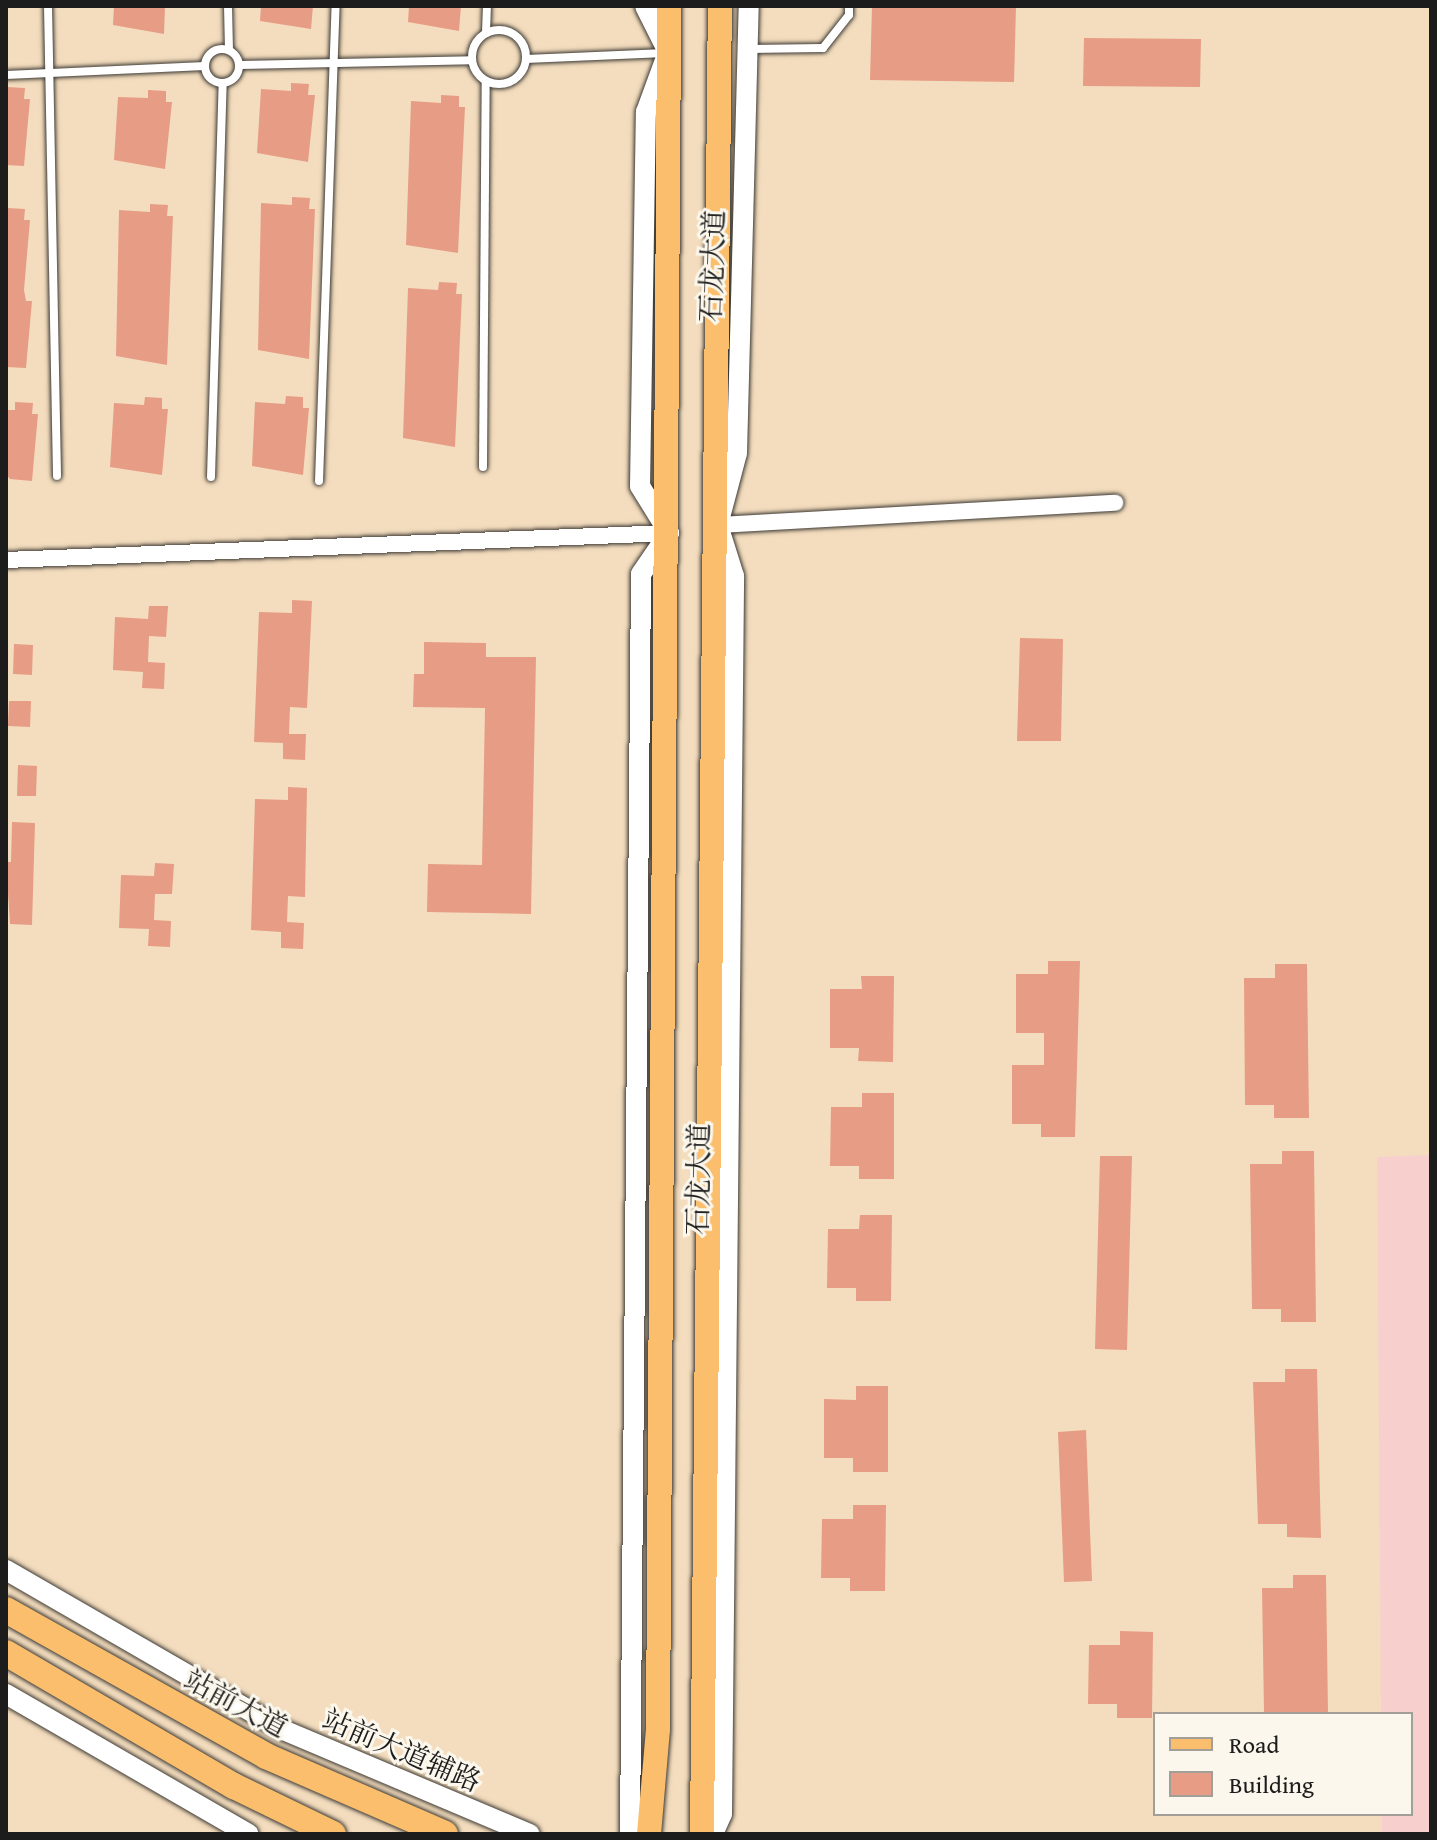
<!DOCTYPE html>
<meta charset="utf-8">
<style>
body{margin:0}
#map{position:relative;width:1437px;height:1840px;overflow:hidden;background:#f4ddbe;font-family:"Gentium Book Plus","Noto Serif SC",serif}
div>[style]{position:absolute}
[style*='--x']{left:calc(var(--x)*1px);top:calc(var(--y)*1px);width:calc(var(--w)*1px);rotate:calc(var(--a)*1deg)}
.built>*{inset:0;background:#f7d0cd}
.building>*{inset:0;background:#e79c85}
.roads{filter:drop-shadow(0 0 2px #3c3934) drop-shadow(0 0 2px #3c3934)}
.service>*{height:8px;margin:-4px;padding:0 4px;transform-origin:4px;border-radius:4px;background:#fff}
.service>.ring{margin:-4px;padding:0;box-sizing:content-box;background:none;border:8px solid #fff;border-radius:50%}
.minor>*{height:16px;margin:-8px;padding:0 8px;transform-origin:8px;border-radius:8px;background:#fff}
.tertiary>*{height:20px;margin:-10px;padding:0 10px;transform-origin:10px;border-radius:10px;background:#fff}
.primary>*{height:24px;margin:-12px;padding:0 12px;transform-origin:12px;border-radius:12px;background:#fabe6d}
.trunk>*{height:26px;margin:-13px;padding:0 13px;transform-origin:13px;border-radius:13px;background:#fabe6d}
span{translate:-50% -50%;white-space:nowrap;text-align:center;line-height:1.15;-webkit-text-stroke:6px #fbf7ec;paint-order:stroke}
.street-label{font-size:28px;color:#1c1c1c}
.frame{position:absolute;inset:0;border:8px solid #1c1c1c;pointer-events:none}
.legend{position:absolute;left:1153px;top:1712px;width:260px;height:104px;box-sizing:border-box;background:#fbf7ec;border:2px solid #a29f99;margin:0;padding:10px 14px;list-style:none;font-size:24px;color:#1c1c1c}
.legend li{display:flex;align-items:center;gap:16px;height:40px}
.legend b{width:40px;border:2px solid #a29f99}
</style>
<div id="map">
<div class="built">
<div style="clip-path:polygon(1431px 1155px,1431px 1834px,1382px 1834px,1382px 1814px,1411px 1814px,1411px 1714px,1381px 1714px,1377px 1157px)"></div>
</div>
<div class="building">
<div style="clip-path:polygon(114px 6px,165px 7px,164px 34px,113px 25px)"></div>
<div style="clip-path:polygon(261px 6px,313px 6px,311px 29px,260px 21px)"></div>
<div style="clip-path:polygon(409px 6px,461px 6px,459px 31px,408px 22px)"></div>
<div style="clip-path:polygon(872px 6px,1016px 6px,1014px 82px,870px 80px)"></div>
<div style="clip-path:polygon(1084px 38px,1201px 39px,1200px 87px,1083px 86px)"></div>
<div style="clip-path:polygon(291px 83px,309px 84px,308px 95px,315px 95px,308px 162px,257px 153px,261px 89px,291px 91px)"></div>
<div style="clip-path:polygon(7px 87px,25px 88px,24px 99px,30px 99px,24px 166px,6px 165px)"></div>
<div style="clip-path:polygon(148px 90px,166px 91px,166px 102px,172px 102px,165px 169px,114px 160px,118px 97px,148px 98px)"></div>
<div style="clip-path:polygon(441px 95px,459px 96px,459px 107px,465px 107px,458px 253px,406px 245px,411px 101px,441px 103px)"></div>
<div style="clip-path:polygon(292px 197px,310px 198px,309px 209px,315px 209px,309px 359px,258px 350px,261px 203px,292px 205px)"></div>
<div style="clip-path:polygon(150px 204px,168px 205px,167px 216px,173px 216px,167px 365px,116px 356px,119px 210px,150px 212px)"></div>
<div style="clip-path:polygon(7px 208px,25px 209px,24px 220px,30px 220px,24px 290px,26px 301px,32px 301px,26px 368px,6px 367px)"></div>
<div style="clip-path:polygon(439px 282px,457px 283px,456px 294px,462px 294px,455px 447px,403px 438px,408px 288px,438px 290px)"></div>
<div style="clip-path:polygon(286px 396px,303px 397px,303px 408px,309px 408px,303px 475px,252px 466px,255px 402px,285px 404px)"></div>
<div style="clip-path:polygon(145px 397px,162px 398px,162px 409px,168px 409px,162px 475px,110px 467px,114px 403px,144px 405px)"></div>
<div style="clip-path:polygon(15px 402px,33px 403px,32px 414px,38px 414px,32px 481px,10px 479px,6px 474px,6px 410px,15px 410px)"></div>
<div style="clip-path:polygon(292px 600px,312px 601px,307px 708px,290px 707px,289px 734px,306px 734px,305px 760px,283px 759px,283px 743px,254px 742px,259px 612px,292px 613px)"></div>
<div style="clip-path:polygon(149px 606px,168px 606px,166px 637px,149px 636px,148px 662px,165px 663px,164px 689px,142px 688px,143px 672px,113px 670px,115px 617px,148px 619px)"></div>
<div style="clip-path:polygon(1020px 638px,1063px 639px,1061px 741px,1017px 741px)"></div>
<div style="clip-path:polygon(424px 642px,486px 643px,486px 657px,536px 657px,531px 914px,427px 912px,428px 864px,482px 865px,485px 708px,413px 707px,414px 674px,424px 674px)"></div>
<div style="clip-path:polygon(14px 644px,33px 645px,32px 675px,13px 674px)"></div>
<div style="clip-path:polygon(9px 701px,31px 701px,30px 727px,8px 726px)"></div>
<div style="clip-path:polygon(18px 765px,37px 766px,36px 796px,17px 796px)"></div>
<div style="clip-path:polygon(288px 787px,307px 788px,305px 897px,288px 896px,287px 922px,304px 923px,303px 949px,281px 948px,281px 932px,251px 930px,255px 799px,288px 800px)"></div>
<div style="clip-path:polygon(12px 822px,35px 823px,32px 925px,10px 924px,6px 862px,11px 862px)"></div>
<div style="clip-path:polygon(155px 863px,174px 864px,172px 894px,155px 894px,154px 920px,171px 921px,170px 947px,148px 946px,149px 929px,119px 928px,121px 875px,154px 876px)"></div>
<div style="clip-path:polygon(1048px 961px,1080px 961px,1075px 1137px,1041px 1137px,1041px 1124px,1012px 1124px,1012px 1065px,1044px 1065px,1044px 1033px,1016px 1033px,1016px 974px,1048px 974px)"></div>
<div style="clip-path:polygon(1275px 964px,1307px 964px,1309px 1118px,1274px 1118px,1274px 1105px,1245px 1105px,1244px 978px,1275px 978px)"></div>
<div style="clip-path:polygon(861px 976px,894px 976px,893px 1062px,858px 1061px,859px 1048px,830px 1048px,830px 989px,862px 989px)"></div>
<div style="clip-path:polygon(862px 1093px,894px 1093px,894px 1179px,859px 1179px,859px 1166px,830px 1166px,831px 1107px,862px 1107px)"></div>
<div style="clip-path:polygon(1282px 1151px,1314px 1151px,1316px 1322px,1281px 1322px,1281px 1309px,1252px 1309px,1250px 1164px,1282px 1164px)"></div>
<div style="clip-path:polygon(1100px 1156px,1132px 1156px,1127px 1350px,1095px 1349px)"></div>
<div style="clip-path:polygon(860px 1215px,892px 1215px,891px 1301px,856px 1301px,856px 1288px,827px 1288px,828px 1229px,859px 1229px)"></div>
<div style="clip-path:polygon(1285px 1369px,1317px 1369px,1321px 1538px,1287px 1537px,1287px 1524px,1258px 1524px,1253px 1382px,1285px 1382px)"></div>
<div style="clip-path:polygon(856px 1386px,888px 1386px,888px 1472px,853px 1472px,853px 1458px,824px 1458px,824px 1399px,856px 1400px)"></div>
<div style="clip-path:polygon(1086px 1430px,1092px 1581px,1064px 1582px,1058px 1432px)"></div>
<div style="clip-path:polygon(853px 1505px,886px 1505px,885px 1591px,850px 1591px,850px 1578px,821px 1578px,822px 1519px,853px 1519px)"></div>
<div style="clip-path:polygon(1293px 1575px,1326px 1575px,1328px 1714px,1264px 1713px,1262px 1588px,1293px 1588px)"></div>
<div style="clip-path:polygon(1120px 1631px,1153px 1632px,1152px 1718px,1117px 1718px,1117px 1704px,1088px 1704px,1089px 1645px,1120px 1645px)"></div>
</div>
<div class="roads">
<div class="service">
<div style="--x:48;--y:6;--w:470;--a:88.9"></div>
<div style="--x:228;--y:6;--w:43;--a:88.7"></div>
<div class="ring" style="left:472px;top:30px;width:46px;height:46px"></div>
<div style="--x:486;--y:33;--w:27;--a:-88"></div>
<div class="ring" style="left:205px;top:49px;width:26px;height:26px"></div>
<div style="--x:748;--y:49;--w:75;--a:-0.8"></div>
<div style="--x:823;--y:48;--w:42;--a:-51.8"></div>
<div style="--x:849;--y:15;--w:9;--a:-90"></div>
<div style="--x:526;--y:59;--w:139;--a:-2.5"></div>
<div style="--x:240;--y:65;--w:232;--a:-1.2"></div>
<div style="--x:6;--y:75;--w:199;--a:-2.6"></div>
<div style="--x:483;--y:467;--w:386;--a:-89.6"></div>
<div style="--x:211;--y:477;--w:394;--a:-88.3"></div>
<div style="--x:319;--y:481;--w:475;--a:-88"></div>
</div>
<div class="minor">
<div style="--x:718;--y:525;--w:398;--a:-3.2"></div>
<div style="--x:6;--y:560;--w:664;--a:-2.33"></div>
</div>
<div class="tertiary">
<div style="--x:6;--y:1570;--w:318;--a:30"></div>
<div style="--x:281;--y:1729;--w:270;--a:22.9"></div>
<div style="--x:6;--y:1694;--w:280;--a:30"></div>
<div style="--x:630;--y:1834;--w:1260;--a:-89.5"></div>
<div style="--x:641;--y:574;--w:50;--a:-55.7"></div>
<div style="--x:669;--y:533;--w:55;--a:-121.7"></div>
<div style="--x:640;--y:486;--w:374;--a:-89.1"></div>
<div style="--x:646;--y:112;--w:64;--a:-69.9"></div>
<div style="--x:668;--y:52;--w:51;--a:-116.6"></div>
<div style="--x:713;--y:1834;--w:22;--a:-66"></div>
<div style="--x:722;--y:1814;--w:1238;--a:-89.44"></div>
<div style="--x:734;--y:576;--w:53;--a:-107.4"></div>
<div style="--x:718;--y:525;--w:74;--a:-75.2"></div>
<div style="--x:737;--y:453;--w:447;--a:-88.5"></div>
</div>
<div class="primary">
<div style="--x:649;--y:1834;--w:105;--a:-85.1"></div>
<div style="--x:658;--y:1729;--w:1723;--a:-89.63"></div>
<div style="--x:702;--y:1834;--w:1828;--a:-89.44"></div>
</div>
<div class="trunk">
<div style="--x:6;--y:1610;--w:298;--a:29.3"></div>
<div style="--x:266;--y:1756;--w:195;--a:23.5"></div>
<div style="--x:6;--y:1653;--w:264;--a:30.3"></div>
<div style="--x:234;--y:1786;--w:110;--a:25.9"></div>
</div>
</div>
<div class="street-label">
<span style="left:712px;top:266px;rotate:-88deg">石龙大道</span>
<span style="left:698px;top:1179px;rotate:-89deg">石龙大道</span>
<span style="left:236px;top:1703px;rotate:28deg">站前大道</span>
<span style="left:402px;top:1750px;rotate:23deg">站前大道辅路</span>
</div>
<div class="frame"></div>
<ul class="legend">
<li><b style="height:10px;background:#fabe6d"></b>Road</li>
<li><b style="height:22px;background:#e79c85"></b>Building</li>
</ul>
</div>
